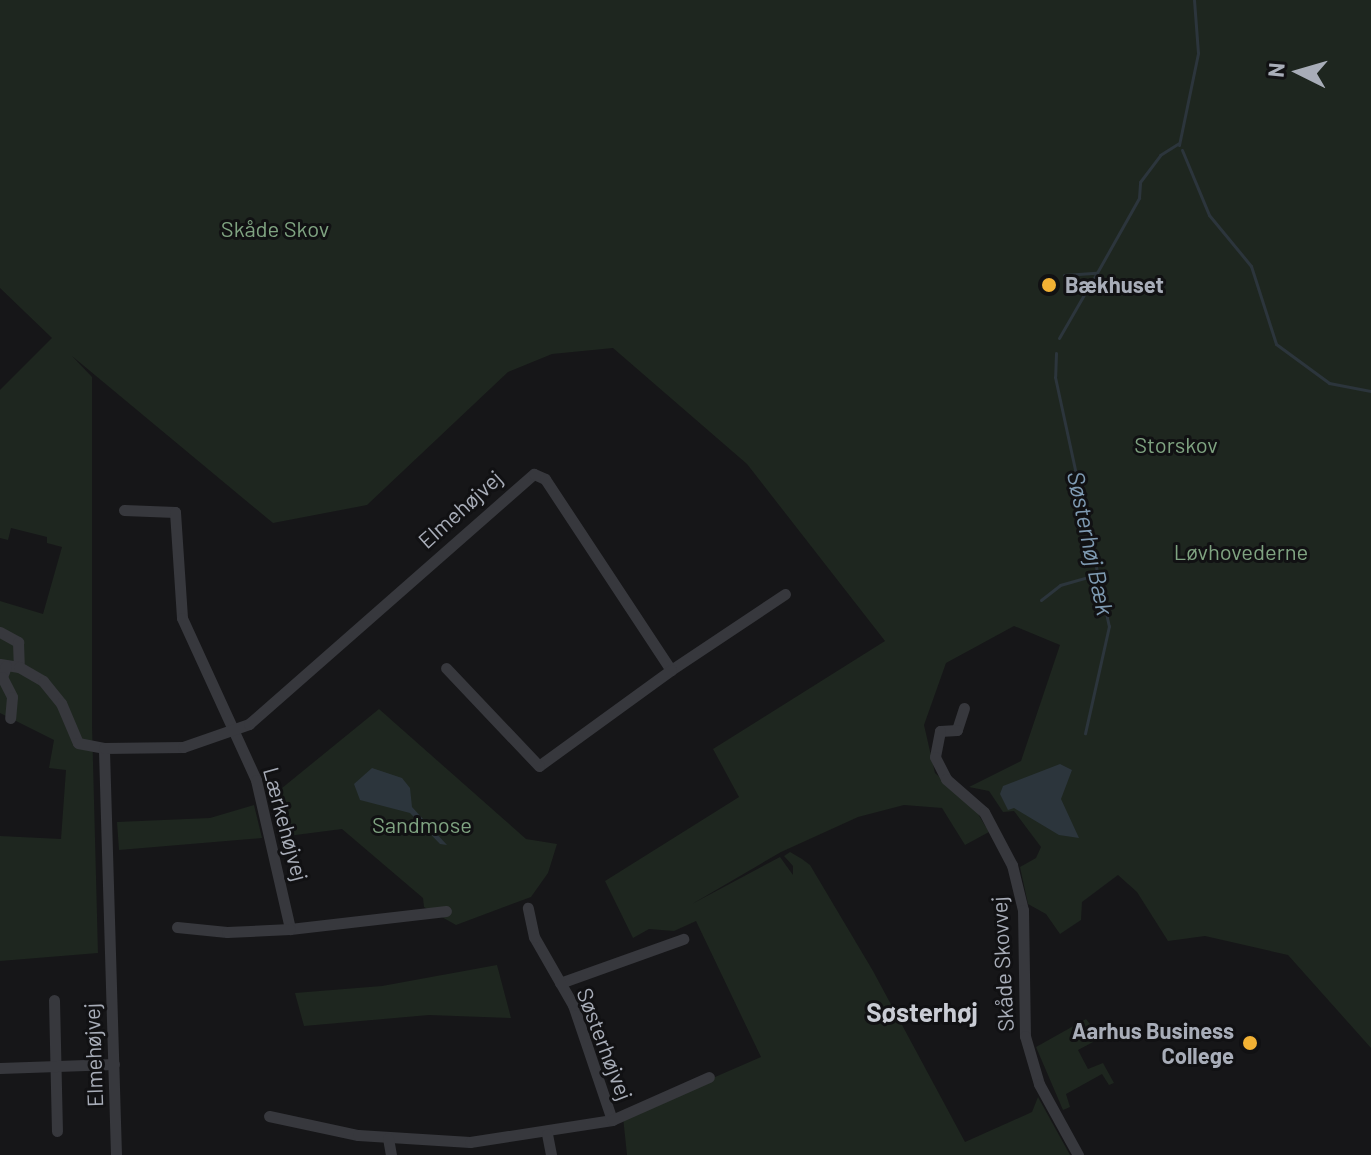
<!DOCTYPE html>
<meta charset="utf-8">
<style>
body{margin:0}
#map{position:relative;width:1371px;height:1155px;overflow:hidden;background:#161618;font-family:Barlow,sans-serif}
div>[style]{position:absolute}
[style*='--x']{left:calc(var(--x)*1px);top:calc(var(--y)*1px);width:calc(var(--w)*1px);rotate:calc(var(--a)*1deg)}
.green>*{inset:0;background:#1e261f}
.water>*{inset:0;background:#2c353c}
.stream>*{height:3px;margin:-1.5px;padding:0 1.5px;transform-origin:1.5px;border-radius:1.5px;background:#2c353c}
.street>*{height:11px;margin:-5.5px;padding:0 5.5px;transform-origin:5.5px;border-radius:5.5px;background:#37383d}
.dots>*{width:22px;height:22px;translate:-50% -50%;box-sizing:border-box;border:4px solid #111113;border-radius:50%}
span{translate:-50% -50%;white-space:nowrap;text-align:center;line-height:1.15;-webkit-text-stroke:6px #111113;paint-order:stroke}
.park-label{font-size:22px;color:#7fa381}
.poi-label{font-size:22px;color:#a8adb8;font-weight:700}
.left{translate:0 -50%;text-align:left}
.right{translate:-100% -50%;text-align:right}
.street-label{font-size:22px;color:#a8adb8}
.water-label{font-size:24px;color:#7f9bb3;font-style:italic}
.quarter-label{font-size:26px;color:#c9ccd4;font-weight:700}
.north{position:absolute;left:1259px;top:32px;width:80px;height:80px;-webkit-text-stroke:6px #111113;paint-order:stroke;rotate:275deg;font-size:22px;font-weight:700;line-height:32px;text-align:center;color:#a8adb8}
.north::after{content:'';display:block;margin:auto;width:28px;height:36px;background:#a8adb8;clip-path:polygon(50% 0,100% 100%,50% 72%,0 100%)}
</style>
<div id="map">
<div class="green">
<div style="clip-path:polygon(0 0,1371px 0,1371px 1048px,1288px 955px,1205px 936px,1168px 941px,1137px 892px,1118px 875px,1082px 902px,1081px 920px,1060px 934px,1046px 914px,1028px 904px,1020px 867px,1036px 858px,1041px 847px,1014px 811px,1003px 812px,989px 791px,969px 787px,1021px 761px,1060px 645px,1014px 626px,946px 663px,924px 725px,935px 773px,975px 809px,989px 832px,965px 845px,942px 808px,904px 805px,858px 817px,781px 852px,692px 904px,780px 857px,793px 875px,793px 866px,784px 856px,790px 852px,802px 859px,810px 865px,873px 971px,965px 1142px,1032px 1112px,1038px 1097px,1070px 1155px,627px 1155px,623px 1117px,761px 1057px,696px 921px,674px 931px,649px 929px,633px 938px,605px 881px,739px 797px,713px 749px,885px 641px,747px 464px,613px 348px,552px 354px,508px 372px,367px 505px,273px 523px,72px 356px,92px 377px,92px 725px,98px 953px,0 961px,0 836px,61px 839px,66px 770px,49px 768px,54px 740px,0 713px,0 601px,43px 614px,62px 547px,47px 543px,47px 537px,11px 528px,8px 540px,0 538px,0 390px,52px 338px,0 288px)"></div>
<div style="clip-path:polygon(379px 709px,526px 839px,557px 844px,548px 873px,531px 897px,456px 925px,424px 907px,423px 898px,342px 829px,280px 837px,271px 797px)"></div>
<div style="clip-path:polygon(254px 805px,262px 838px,119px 850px,117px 822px,210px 818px)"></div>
<div style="clip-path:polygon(497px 965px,511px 1018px,429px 1015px,304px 1026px,295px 993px,382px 986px)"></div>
<div style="clip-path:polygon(1086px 1019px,1097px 1033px,1095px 1041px,1078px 1050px,1088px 1069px,1103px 1063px,1114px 1083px,1109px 1085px,1102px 1074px,1066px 1094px,1070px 1107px,1063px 1110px,1036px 1047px)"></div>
</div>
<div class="water">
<div style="clip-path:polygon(1060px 764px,1072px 770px,1061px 799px,1079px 838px,1059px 835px,1014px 808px,1008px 810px,1000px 794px,1003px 786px)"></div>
<div style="clip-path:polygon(372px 768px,402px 778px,410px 788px,412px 807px,447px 845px,440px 844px,410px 813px,360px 800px,354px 784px)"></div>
</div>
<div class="stream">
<div style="--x:1179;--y:145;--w:94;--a:-78.3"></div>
<div style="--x:1198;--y:53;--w:53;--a:-94.3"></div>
<div style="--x:1182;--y:150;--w:70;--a:67.4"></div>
<div style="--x:1209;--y:215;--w:66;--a:50.5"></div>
<div style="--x:1251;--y:266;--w:82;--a:72.2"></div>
<div style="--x:1276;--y:344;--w:66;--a:36.3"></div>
<div style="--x:1329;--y:383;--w:43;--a:10.8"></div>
<div style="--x:1064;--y:275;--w:32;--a:-4"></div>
<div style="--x:1094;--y:278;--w:92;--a:-60.6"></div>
<div style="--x:1139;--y:198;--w:16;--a:-86"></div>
<div style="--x:1140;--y:182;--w:34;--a:-53"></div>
<div style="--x:1160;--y:155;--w:22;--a:-32"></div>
<div style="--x:1059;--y:338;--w:60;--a:-60"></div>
<div style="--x:1056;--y:353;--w:24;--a:92"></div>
<div style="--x:1055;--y:377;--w:255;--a:77.8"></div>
<div style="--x:1109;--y:626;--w:110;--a:102.6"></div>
<div style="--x:1041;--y:600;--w:24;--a:-38"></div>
<div style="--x:1060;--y:585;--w:36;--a:-16"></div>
</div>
<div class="street">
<div style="--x:124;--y:510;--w:51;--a:2.2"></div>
<div style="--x:175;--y:512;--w:106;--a:86.2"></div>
<div style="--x:182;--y:618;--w:178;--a:65.4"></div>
<div style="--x:256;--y:780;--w:153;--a:77.1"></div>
<div style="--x:290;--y:929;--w:157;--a:-6.6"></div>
<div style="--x:0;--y:632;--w:21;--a:29"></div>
<div style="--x:18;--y:642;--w:25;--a:88"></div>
<div style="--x:0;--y:664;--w:19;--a:9"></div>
<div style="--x:19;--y:667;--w:28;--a:30"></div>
<div style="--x:43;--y:681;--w:28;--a:51"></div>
<div style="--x:61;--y:703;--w:43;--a:67"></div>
<div style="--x:78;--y:743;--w:26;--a:11"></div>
<div style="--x:6;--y:666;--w:12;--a:110"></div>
<div style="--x:2;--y:677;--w:22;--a:63"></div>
<div style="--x:12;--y:697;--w:21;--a:95"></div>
<div style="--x:671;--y:670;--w:137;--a:-33.7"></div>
<div style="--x:964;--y:708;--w:23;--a:108"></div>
<div style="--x:957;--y:730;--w:17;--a:177"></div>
<div style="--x:940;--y:731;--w:26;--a:101"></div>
<div style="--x:935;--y:757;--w:25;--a:63"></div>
<div style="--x:946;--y:779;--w:50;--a:41"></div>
<div style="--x:984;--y:812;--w:60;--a:62.2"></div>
<div style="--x:1012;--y:865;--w:46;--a:76.3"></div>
<div style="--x:1023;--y:910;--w:126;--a:89.1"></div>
<div style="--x:1025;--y:1036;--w:50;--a:73.7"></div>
<div style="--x:1039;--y:1084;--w:81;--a:61.2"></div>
<div style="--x:177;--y:927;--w:50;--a:5.7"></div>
<div style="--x:227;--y:932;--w:63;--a:-2.7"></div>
<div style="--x:560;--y:983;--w:131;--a:-19.7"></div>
<div style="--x:54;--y:1000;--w:131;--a:88.7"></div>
<div style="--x:0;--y:1068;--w:114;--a:-2"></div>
<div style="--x:269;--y:1116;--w:91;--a:12.1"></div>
<div style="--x:358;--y:1135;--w:112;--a:3.6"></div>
<div style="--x:470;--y:1142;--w:144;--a:-8.8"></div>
<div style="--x:612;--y:1120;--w:121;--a:-108.7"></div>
<div style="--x:573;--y:1005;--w:78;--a:-119.8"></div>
<div style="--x:534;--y:937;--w:30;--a:-102"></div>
<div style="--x:612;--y:1120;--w:106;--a:-23.9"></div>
<div style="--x:547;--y:1134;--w:21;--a:79"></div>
<div style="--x:388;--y:1138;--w:17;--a:80"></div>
<div style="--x:116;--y:1155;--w:407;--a:-91.7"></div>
<div style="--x:104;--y:748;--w:79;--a:-0.7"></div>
<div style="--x:183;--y:747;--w:70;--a:-19.2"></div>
<div style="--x:249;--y:724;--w:379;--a:-41.3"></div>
<div style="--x:534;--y:474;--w:12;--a:24"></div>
<div style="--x:545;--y:479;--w:229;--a:56.6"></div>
<div style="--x:671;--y:670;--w:163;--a:144"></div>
<div style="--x:539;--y:766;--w:135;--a:-133.5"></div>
</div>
<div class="dots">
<div style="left:1049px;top:285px;background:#f2b134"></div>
<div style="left:1250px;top:1043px;background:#f2b134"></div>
</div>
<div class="park-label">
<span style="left:275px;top:229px">Skåde Skov</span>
<span style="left:1176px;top:445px">Storskov</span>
<span style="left:1241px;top:552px">Løvhovederne</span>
<span style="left:422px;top:825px">Sandmose</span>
</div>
<div class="poi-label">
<span class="left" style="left:1065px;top:285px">Bækhuset</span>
<span class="right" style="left:1234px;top:1043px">Aarhus Business<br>College</span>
</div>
<div class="street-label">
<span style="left:460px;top:509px;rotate:-42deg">Elmehøjvej</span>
<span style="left:286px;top:824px;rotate:75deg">Lærkehøjvej</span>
<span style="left:1002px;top:964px;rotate:-93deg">Skåde Skovvej</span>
<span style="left:605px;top:1044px;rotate:69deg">Søsterhøjvej</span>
<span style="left:93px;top:1055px;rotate:-92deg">Elmehøjvej</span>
</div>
<div class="water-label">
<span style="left:1091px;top:543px;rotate:78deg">Søsterhøj Bæk</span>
</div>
<div class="quarter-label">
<span style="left:922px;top:1012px">Søsterhøj</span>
</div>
<div class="north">N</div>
</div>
